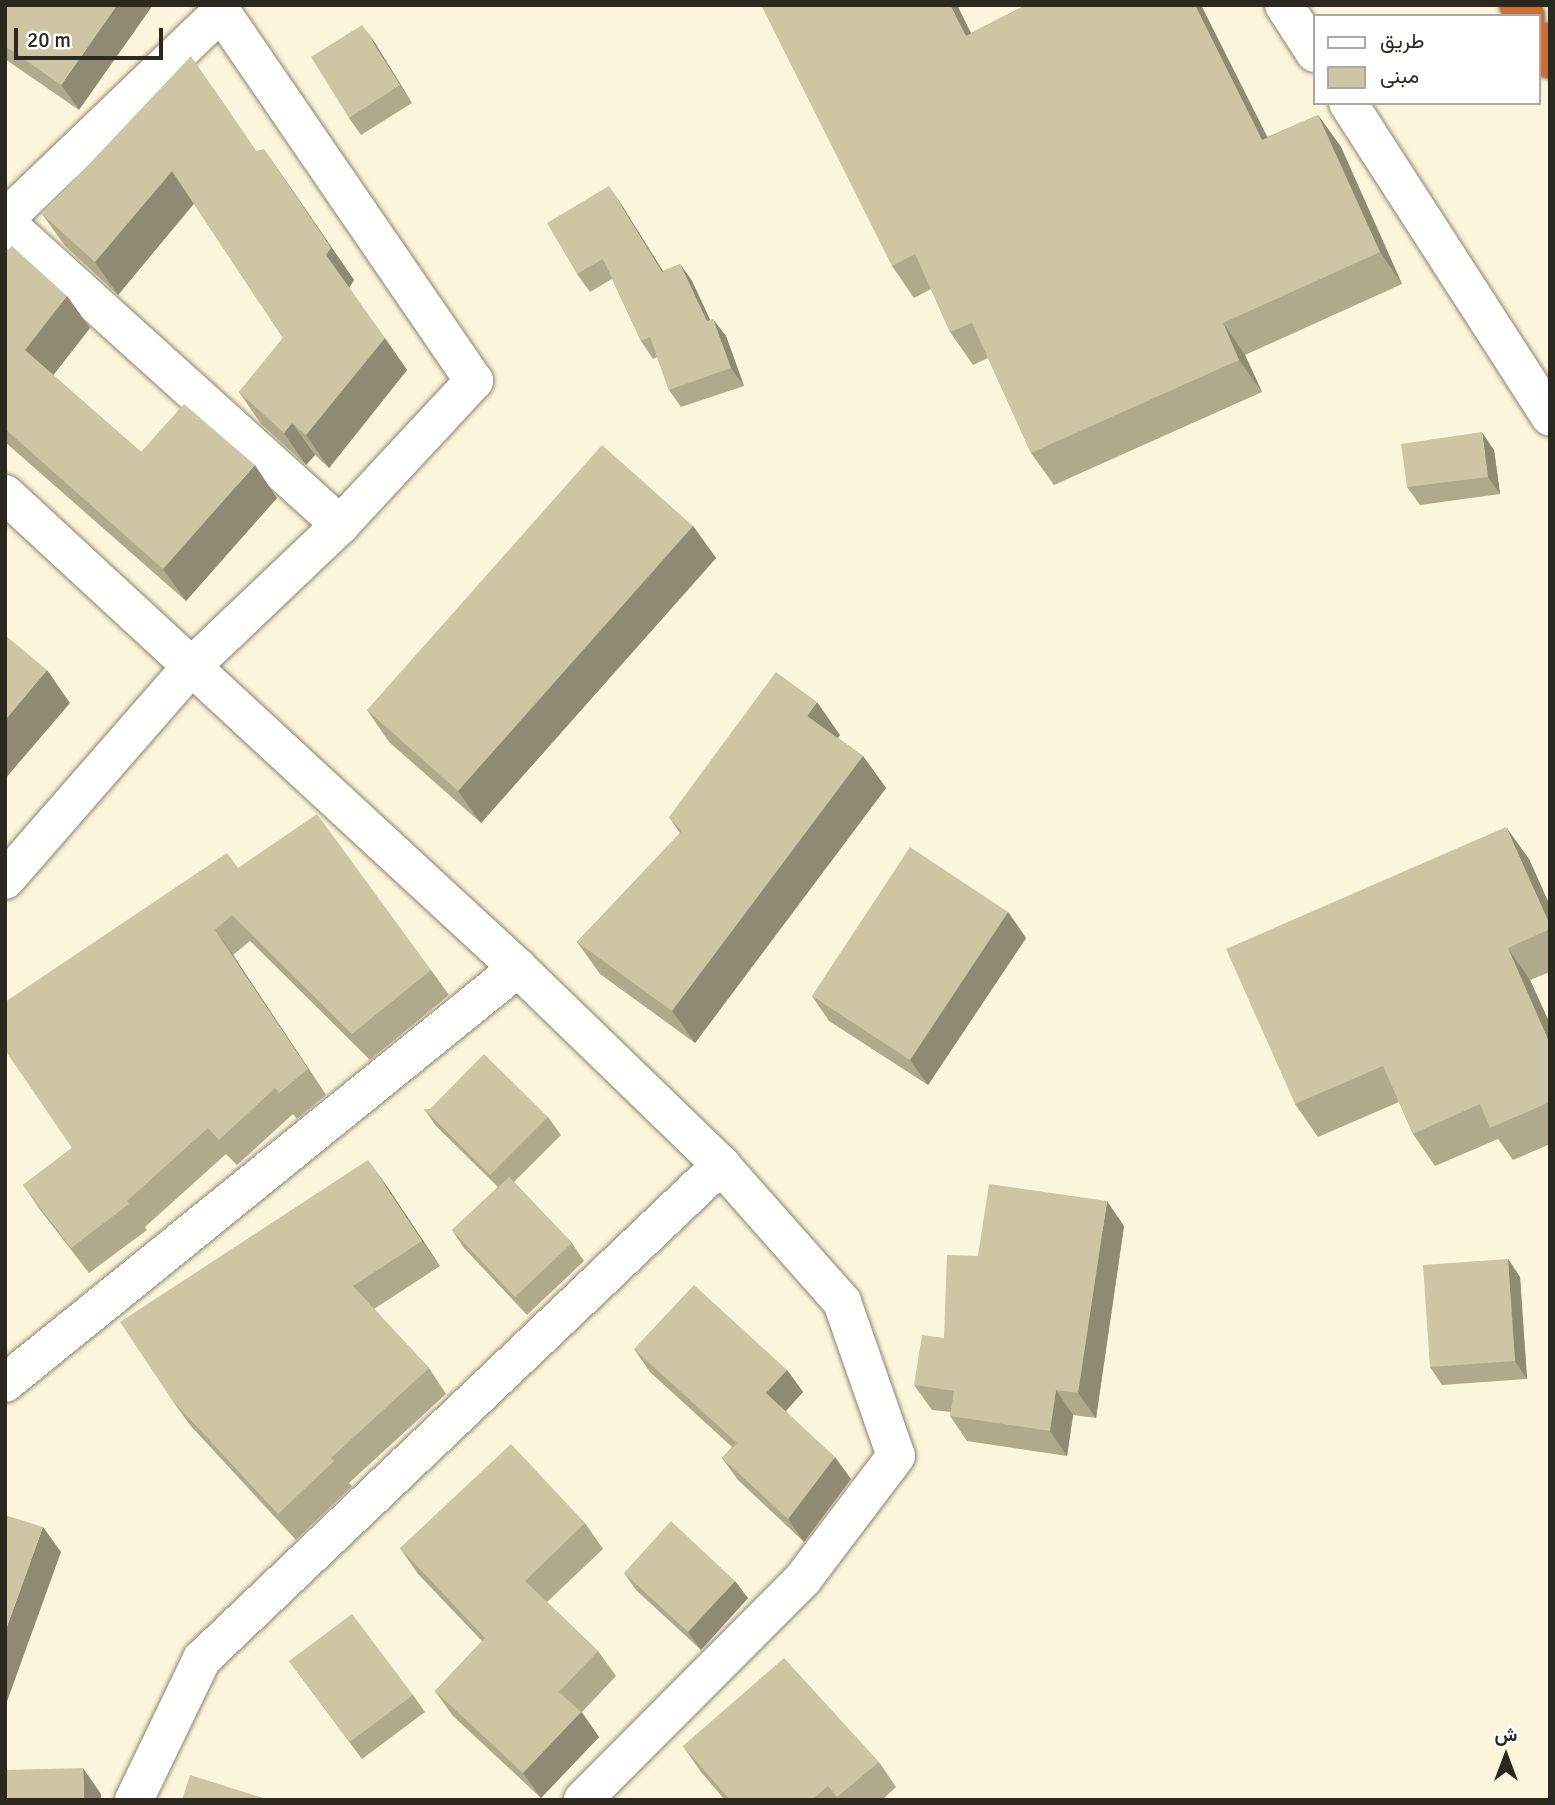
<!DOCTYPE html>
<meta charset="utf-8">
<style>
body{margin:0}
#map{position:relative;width:1555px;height:1805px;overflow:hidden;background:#fbf5db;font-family:Signika,Vazirmatn,sans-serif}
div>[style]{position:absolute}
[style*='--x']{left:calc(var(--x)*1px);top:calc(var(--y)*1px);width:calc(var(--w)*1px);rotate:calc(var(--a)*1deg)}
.roads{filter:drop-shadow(0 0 2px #89836c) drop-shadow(0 0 2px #89836c)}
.minor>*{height:38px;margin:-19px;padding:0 19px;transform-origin:19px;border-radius:19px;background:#fff}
.highway>*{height:38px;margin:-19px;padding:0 19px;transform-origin:19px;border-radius:19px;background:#cf6d35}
.wall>*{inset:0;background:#b0a98c}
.shaded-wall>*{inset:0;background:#908a72}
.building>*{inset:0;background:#cdc5a3}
span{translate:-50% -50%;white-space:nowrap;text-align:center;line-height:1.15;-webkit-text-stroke:7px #fff;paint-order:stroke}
.frame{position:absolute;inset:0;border:7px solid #2b291f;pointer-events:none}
.legend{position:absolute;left:1313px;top:14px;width:228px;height:91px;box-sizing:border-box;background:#fff;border:2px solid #aaa9a5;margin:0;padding:9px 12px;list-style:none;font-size:21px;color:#2b291f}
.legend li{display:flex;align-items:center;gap:14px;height:35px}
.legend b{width:35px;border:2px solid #aaa9a5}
.north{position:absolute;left:1471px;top:1721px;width:70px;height:70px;-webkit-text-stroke:5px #fff;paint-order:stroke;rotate:0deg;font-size:19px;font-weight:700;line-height:28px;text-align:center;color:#2b291f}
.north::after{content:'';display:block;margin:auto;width:24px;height:32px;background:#2b291f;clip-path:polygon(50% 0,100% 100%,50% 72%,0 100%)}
.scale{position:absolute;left:14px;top:28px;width:149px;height:32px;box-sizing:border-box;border:4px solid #2b291f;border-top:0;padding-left:9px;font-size:21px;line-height:24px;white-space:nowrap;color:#2b291f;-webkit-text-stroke:5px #fff;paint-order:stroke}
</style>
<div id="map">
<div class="roads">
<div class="minor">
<div style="--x:1284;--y:5;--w:57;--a:57.1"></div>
<div style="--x:1348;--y:103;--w:373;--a:57.2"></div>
<div style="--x:5;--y:219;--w:301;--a:-43.8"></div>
<div style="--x:5;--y:222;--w:452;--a:42.1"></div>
<div style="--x:5;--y:494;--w:698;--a:42.74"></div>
<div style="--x:518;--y:968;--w:283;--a:44.1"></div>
<div style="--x:721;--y:1165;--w:183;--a:48.5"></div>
<div style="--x:842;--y:1302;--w:163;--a:70.7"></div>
<div style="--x:896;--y:1456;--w:154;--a:127.1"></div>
<div style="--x:803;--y:1579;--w:312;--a:134.9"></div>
<div style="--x:5;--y:880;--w:283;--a:-48.9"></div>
<div style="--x:191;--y:667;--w:206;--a:-43.6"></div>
<div style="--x:340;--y:525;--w:197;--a:-47.1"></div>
<div style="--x:474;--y:381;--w:455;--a:-124.4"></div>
<div style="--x:5;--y:1383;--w:660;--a:-38.97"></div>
<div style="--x:134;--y:1800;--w:157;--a:-64.3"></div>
<div style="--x:202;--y:1659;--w:717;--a:-43.59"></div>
</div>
<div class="highway">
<div style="--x:1519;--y:5;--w:13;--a:61"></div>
<div style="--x:1539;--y:41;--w:21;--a:59"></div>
</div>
</div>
<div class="wall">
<div style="clip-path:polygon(5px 5px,79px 110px,5px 59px)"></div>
<div style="clip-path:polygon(957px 5px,971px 33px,1026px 5px,1201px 5px,1267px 137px,1318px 115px,1341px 147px,1402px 284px,1245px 355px,1262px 392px,1054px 485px,1031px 453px,988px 358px,973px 365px,950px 332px,931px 289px,914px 298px,892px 266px)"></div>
<div style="clip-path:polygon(375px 43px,412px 103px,361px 135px,349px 118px)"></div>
<div style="clip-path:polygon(213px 88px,256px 151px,286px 181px,354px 280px,349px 288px,407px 370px,329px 468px,315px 455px,306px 465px,261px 424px,239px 392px,283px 338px,194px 204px,118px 295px,65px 246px,42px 214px)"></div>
<div style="clip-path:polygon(621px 204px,663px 271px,680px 264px,692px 281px,710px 320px,726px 336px,744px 386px,681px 407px,669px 390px,657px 357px,653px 359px,641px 341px,612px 279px,590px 292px,577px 274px)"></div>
<div style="clip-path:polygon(5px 253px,67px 296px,90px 328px,53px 375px,141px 452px,277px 498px,186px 601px,5px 442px)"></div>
<div style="clip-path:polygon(1494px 450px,1500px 494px,1420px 505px,1407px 487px)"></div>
<div style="clip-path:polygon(693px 526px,716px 558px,481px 823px,389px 742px,367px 710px)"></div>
<div style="clip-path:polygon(840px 735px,838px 738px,863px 756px,886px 788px,695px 1043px,600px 974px,577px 942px,680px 833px,669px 817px)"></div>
<div style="clip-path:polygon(1529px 859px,1550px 906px,1550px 972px,1530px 980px,1550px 1024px,1550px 1144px,1513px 1160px,1498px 1139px,1435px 1166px,1413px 1134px,1399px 1102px,1318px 1137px,1295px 1104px)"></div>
<div style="clip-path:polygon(238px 868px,431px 970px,449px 995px,370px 1060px,250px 941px,233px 955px,326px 1095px,297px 1119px,293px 1114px,237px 1165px,226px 1154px,145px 1227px,147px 1230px,89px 1273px,41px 1211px,23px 1185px,72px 1148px)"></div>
<div style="clip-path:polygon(1008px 912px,1026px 938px,928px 1085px,829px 1021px,812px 996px)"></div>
<div style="clip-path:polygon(424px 1109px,548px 1117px,561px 1135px,514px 1182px,572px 1243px,584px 1261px,527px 1315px,464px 1248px,452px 1230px,498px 1187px,436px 1126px)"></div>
<div style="clip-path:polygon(386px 1185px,440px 1266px,374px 1309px,429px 1368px,446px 1394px,349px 1483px,352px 1486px,296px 1540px,190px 1425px,172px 1400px)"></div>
<div style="clip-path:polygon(1124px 1226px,1096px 1418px,1073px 1415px,1067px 1456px,967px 1441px,950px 1416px,951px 1412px,932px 1410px,914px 1385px,944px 1338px,978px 1256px)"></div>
<div style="clip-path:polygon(1508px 1259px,1520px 1277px,1527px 1379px,1442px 1385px,1430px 1367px)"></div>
<div style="clip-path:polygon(634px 1349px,787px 1370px,803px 1392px,786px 1411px,851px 1479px,804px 1542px,738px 1480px,722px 1458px,732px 1447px,650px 1372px)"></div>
<div style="clip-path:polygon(585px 1523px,603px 1549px,547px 1602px,598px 1651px,616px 1676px,582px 1712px,599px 1737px,541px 1798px,453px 1716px,435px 1691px,482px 1641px,418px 1574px,400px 1548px)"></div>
<div style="clip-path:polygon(624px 1573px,748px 1598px,701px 1650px,636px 1590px)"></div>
<div style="clip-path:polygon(289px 1661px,413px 1695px,425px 1712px,362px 1759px)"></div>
<div style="clip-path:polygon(683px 1746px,879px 1762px,896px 1787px,882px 1800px,725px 1800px,701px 1772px)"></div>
</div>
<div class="shaded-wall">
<div style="clip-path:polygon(117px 5px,153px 5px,79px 110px,61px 85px)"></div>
<div style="clip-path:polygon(950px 5px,957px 5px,988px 68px,966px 36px)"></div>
<div style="clip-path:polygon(1195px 5px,1201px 5px,1285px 172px,1262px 140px)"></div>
<div style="clip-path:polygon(362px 25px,375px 43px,412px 103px,400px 85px)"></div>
<div style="clip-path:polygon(1318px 115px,1341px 147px,1402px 284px,1380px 252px)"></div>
<div style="clip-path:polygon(264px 149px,354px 280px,349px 288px,326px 255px)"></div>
<div style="clip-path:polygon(172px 171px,194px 203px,118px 295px,95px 262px)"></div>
<div style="clip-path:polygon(609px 186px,621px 204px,674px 289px,662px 272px)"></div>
<div style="clip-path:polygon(680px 264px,692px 281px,719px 339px,707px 321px)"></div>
<div style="clip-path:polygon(67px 296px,90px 328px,48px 382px,25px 350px)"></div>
<div style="clip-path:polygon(713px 319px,726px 336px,744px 386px,731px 368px)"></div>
<div style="clip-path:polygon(1223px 323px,1245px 355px,1262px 392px,1239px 360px)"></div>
<div style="clip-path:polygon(385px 338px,407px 370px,329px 468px,306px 435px)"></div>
<div style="clip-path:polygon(292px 423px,315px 455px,306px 465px,284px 433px)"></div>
<div style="clip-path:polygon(1482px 432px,1494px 450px,1500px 494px,1488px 477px)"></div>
<div style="clip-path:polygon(255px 465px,277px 498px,186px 601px,163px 569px)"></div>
<div style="clip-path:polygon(693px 526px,716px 558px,481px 823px,458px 791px)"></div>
<div style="clip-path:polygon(47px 670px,70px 703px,5px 779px,5px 720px)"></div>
<div style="clip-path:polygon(817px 702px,840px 735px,830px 748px,807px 716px)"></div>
<div style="clip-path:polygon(863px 756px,886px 788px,695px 1043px,672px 1011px)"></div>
<div style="clip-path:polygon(1506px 827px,1529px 859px,1550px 906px,1550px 925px)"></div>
<div style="clip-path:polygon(1008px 912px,1026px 938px,928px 1085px,910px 1060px)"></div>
<div style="clip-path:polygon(215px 930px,233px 955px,326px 1095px,308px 1069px)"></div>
<div style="clip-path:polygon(1508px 948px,1530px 980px,1550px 1024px,1550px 1044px)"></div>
<div style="clip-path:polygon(368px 1160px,386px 1185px,440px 1266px,422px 1241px)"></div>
<div style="clip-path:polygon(1107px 1201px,1124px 1226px,1096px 1418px,1078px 1393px)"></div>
<div style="clip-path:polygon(1508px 1259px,1520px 1277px,1527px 1379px,1515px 1361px)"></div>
<div style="clip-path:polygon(787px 1370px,803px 1392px,782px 1415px,766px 1393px)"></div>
<div style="clip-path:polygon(1056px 1390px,1073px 1415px,1067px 1456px,1050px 1431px)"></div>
<div style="clip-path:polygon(835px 1457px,851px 1479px,804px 1542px,788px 1519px)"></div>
<div style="clip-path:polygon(43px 1527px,61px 1552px,5px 1707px,5px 1632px)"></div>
<div style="clip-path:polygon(735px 1581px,748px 1598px,701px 1650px,688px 1632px)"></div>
<div style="clip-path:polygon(581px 1712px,599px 1737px,541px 1798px,523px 1773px)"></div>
<div style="clip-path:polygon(83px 1768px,101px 1794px,101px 1800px,84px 1800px)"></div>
</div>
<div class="building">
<div style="clip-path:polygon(5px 5px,117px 5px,61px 85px,5px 46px)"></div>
<div style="clip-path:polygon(761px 5px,950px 5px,966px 36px,1026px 5px,1195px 5px,1262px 140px,1318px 115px,1380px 252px,1223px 323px,1239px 360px,1031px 453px,972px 323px,950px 332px,915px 254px,892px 266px)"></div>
<div style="clip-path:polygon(362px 25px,400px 85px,349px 118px,311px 57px)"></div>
<div style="clip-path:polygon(191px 56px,256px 151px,264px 149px,331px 248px,326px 255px,385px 338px,306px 435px,292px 423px,284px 433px,239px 392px,283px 338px,172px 171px,95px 262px,42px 214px)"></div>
<div style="clip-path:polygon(609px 186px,662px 272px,680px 264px,707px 321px,713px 319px,731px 368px,669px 390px,650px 337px,641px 341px,603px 259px,577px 274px,547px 223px)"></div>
<div style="clip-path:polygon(12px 246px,67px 296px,25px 350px,141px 452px,184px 404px,255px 465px,163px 569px,5px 429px,5px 253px)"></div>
<div style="clip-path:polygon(1482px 432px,1488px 477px,1407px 487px,1401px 444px)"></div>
<div style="clip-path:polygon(602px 445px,693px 526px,458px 791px,367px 710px)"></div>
<div style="clip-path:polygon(5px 635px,47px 670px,5px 720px)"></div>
<div style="clip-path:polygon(776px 672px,817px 702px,807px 716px,863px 756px,672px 1011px,577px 942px,682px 831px,669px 817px)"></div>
<div style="clip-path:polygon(317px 814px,431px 970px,352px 1034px,232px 915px,215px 930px,308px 1069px,279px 1093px,275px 1088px,219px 1140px,208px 1128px,127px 1201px,129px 1204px,71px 1248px,23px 1185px,72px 1148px,5px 1050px,5px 1002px,227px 853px,238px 868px)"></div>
<div style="clip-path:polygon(1506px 827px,1550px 925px,1550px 929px,1508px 948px,1550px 1044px,1550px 1102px,1490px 1128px,1480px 1104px,1413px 1134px,1383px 1066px,1295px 1104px,1226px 949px)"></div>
<div style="clip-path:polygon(910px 847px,1008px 912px,910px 1060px,812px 996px)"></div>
<div style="clip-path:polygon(484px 1054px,548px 1117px,490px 1175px,424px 1109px,430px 1109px)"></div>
<div style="clip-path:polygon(368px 1160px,422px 1241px,353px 1286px,429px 1368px,331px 1458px,334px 1461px,278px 1514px,172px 1400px,120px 1322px)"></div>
<div style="clip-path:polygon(509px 1177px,572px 1243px,515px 1297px,452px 1230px)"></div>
<div style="clip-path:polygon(989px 1184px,1107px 1201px,1078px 1393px,1056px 1390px,1050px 1431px,950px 1416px,954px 1391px,914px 1385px,922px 1335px,944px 1338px,947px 1255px,978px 1256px)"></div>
<div style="clip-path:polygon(1508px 1259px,1515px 1361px,1430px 1367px,1423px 1265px)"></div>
<div style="clip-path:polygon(694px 1285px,787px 1370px,766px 1393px,835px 1457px,788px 1519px,722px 1458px,737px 1443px,634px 1349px)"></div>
<div style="clip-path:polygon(511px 1444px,585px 1523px,525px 1581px,598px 1651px,559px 1692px,581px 1712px,523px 1773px,435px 1691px,485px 1638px,400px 1548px)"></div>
<div style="clip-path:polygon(5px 1515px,43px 1527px,5px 1632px)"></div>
<div style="clip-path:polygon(671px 1521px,735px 1581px,688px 1632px,624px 1573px)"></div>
<div style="clip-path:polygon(352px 1614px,413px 1695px,350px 1742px,289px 1661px)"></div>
<div style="clip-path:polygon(784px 1658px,879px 1762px,837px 1797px,828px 1786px,812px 1800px,730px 1800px,683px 1746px)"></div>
<div style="clip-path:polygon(83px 1768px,84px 1800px,5px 1800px,5px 1770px)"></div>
<div style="clip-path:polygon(190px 1775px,263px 1798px,263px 1800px,182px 1800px)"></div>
</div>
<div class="frame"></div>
<ul class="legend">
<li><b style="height:9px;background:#fff"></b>طريق</li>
<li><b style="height:19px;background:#cdc5a3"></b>مبنى</li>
</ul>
<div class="north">ش</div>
<div class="scale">20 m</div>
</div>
